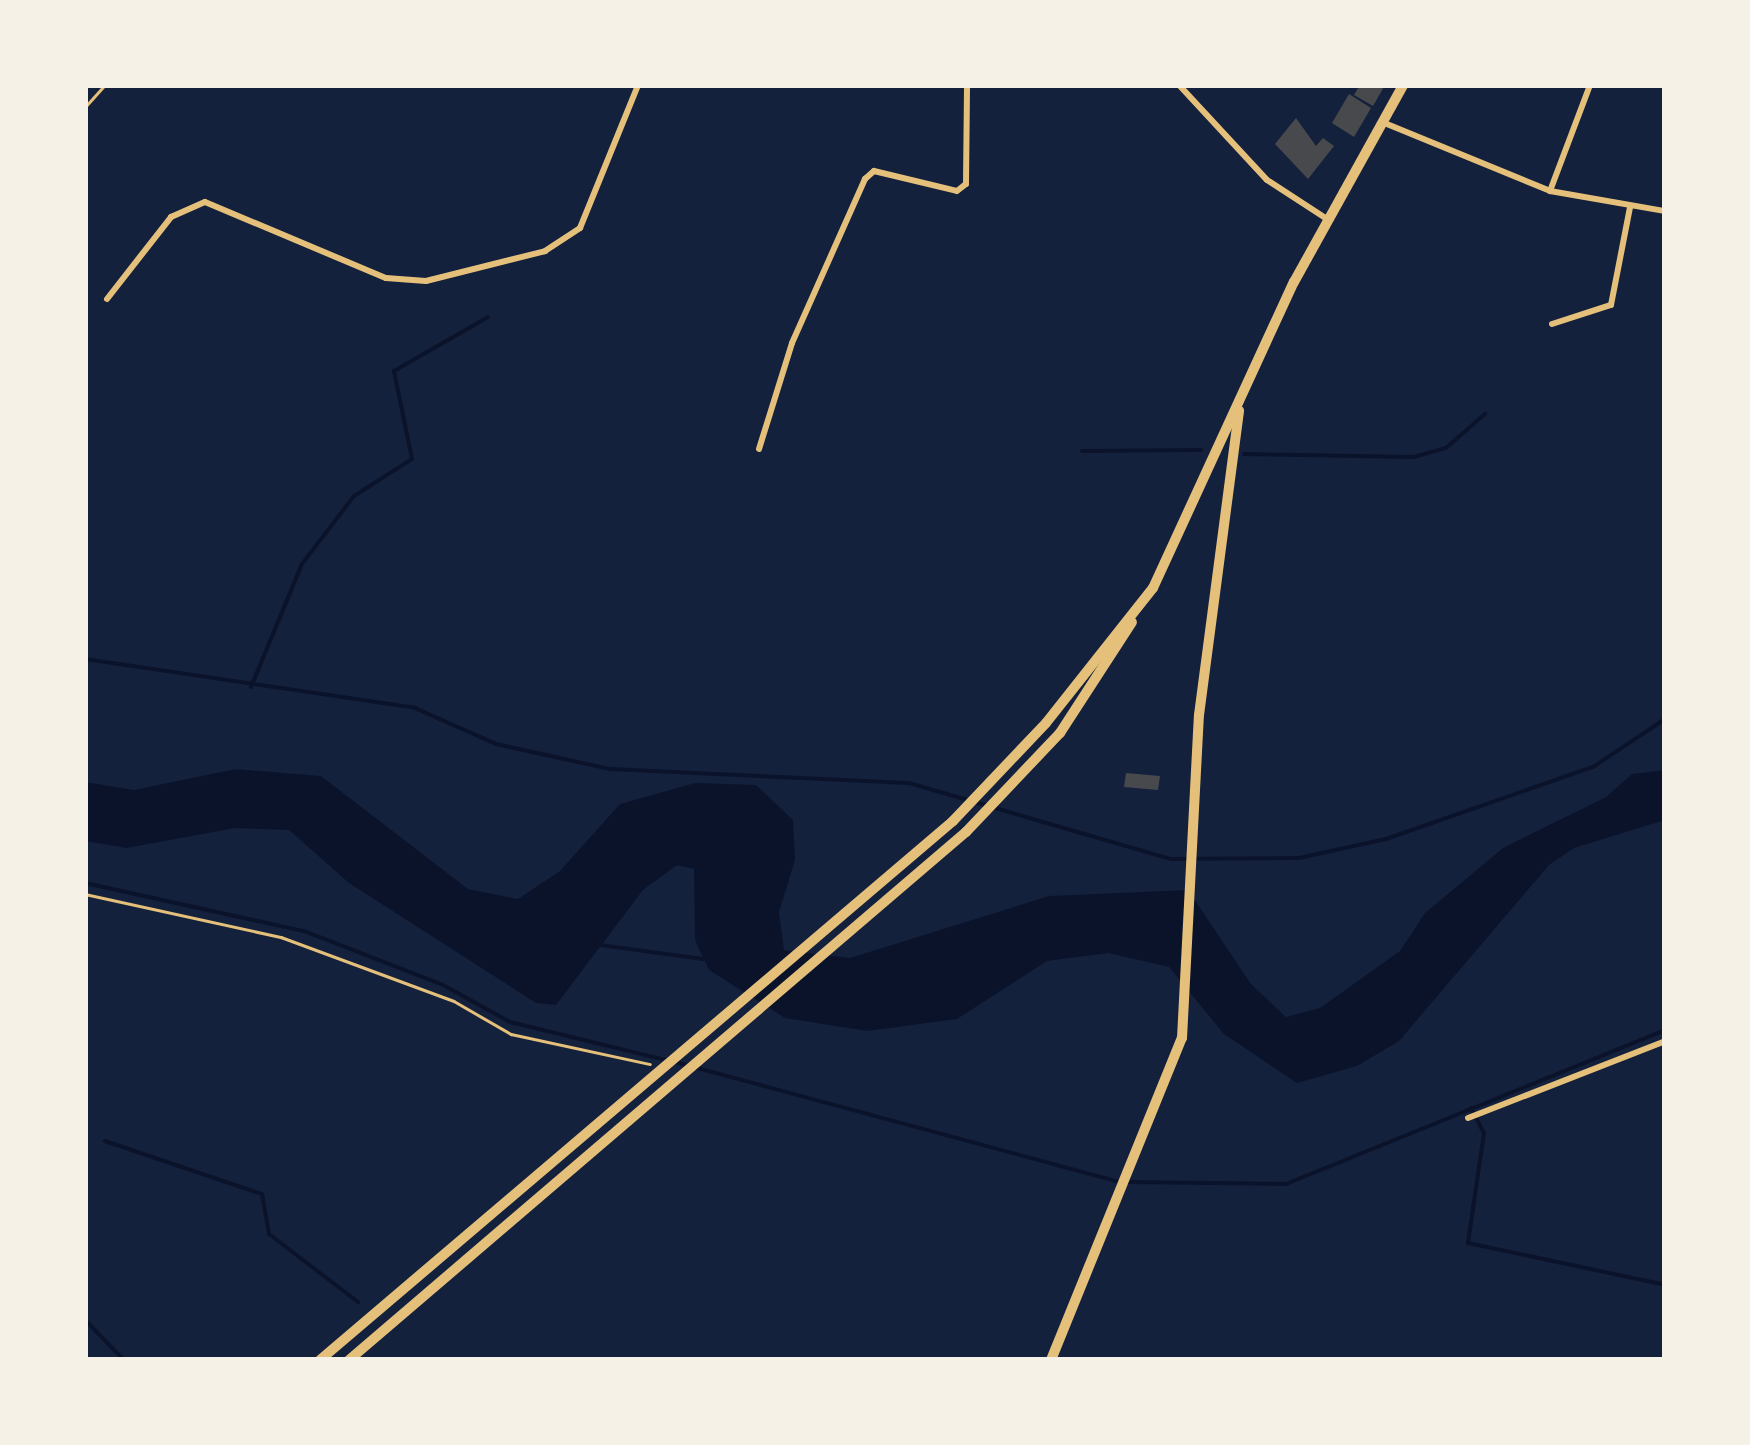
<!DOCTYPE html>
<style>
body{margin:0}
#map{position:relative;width:1750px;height:1445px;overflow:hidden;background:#14213d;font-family:Cabin,sans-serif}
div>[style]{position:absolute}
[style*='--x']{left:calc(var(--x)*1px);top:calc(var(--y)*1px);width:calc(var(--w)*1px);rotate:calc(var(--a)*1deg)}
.water>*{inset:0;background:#0b132b}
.stream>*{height:4px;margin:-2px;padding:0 2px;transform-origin:2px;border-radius:2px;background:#0b132b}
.building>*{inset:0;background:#48494c}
.path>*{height:2.5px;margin:-1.25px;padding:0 1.25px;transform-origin:1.25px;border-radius:1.25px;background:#e5c07b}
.service>*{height:2.5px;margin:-1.25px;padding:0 1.25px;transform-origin:1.25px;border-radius:1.25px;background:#e5c07b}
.minor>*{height:6px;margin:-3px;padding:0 3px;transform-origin:3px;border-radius:3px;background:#e5c07b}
.primary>*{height:10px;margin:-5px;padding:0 5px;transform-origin:5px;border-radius:5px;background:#e5c07b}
span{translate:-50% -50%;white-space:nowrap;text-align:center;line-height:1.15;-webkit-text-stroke:8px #f6f1e7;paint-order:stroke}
.frame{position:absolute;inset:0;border:88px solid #f6f1e7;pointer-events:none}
</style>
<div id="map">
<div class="water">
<div style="clip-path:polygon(236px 769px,321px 776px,468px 889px,518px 899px,560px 871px,620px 804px,695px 783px,756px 785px,793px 820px,795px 860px,779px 912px,784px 950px,850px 958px,1049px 896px,1188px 890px,1251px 984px,1286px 1017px,1320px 1008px,1400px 951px,1425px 913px,1503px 848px,1606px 797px,1632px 774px,1665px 770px,1665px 820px,1574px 848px,1549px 865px,1399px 1041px,1357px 1066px,1297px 1083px,1224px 1034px,1169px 967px,1108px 953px,1047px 961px,957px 1019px,867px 1031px,785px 1018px,709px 970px,695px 940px,694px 869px,677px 865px,643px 890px,556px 1005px,536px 1003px,349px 883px,289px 830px,235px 828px,127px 848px,85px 841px,85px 782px,134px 790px)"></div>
</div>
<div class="stream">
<div style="--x:1082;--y:451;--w:119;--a:-0.5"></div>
<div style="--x:1244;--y:454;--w:170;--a:1"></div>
<div style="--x:1414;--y:457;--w:33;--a:-16"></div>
<div style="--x:1446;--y:448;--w:52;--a:-41.1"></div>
<div style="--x:85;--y:659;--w:334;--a:8.4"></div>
<div style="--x:415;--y:708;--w:89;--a:24"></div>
<div style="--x:496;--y:744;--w:117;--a:12.4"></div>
<div style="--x:610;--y:769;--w:299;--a:2.7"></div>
<div style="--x:909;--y:783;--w:272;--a:16.2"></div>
<div style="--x:1170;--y:859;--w:129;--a:-0.4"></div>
<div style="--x:1299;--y:858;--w:89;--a:-12.3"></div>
<div style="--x:1386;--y:839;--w:219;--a:-19.2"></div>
<div style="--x:1593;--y:767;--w:87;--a:-33.7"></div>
<div style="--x:251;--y:687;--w:133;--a:-67.5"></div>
<div style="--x:302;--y:564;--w:86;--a:-52.6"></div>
<div style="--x:354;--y:496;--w:69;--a:-32.5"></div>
<div style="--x:412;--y:459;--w:90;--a:-101.6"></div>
<div style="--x:394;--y:371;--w:108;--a:-29.9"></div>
<div style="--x:85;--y:883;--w:224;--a:12.4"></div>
<div style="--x:304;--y:931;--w:149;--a:21.2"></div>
<div style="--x:443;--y:985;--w:77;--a:28.9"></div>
<div style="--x:510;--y:1022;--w:161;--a:13.7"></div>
<div style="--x:600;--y:945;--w:104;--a:7.7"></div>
<div style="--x:675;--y:1062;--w:460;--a:15.1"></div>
<div style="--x:1471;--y:1108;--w:28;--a:63"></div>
<div style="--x:1484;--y:1133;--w:111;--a:98.3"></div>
<div style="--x:1468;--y:1243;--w:201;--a:12"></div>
<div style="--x:105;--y:1141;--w:166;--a:18.7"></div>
<div style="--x:262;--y:1194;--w:41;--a:80.1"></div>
<div style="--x:269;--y:1234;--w:112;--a:37.4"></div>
<div style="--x:1128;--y:1182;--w:158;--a:0.7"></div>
<div style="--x:1286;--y:1184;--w:409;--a:-22.1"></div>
<div style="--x:85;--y:1320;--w:56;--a:45.7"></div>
</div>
<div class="building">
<div style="clip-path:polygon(1360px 85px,1385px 85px,1373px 106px,1354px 95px)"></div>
<div style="clip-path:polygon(1349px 94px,1371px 108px,1354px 137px,1332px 123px)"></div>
<div style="clip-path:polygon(1296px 118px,1316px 146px,1323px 138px,1334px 146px,1308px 179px,1275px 144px)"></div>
<div style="clip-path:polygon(1126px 773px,1160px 776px,1158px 790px,1124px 787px)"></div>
</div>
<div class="path">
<div style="--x:85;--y:894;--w:201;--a:12.4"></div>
<div style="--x:281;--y:937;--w:184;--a:20.3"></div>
<div style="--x:454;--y:1001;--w:66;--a:30.1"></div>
<div style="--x:511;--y:1034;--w:142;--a:12.2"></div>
</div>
<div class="service">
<div style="--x:85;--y:107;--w:30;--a:-48"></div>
</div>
<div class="minor">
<div style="--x:1179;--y:85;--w:129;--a:47.2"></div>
<div style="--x:1267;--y:180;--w:72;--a:33"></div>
<div style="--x:1382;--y:122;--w:182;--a:22.3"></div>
<div style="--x:1550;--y:191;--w:117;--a:9.9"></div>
<div style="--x:1550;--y:191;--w:113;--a:-69.3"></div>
<div style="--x:107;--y:299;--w:104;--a:-52"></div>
<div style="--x:171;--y:217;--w:37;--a:-24"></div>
<div style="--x:205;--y:202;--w:196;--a:22.8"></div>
<div style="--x:386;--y:278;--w:40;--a:4.3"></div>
<div style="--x:426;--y:281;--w:123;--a:-14.1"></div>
<div style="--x:545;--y:251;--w:42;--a:-33.3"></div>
<div style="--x:580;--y:228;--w:154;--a:-67.9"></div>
<div style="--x:1552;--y:324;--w:62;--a:-17.9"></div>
<div style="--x:1611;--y:305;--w:100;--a:-79"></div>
<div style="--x:759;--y:449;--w:111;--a:-72.7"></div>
<div style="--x:792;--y:343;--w:180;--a:-66"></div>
<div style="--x:865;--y:179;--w:12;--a:-42"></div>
<div style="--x:874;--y:171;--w:85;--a:13.5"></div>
<div style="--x:957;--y:191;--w:11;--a:-38"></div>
<div style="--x:966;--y:184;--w:99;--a:-89.4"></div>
<div style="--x:1468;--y:1118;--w:212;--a:-21.3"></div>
</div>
<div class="primary">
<div style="--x:320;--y:1360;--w:831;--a:-40.41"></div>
<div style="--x:953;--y:821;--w:135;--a:-46.5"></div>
<div style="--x:1046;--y:723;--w:172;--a:-51.6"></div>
<div style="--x:1153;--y:588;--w:337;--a:-65.3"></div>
<div style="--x:1294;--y:282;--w:225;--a:-61"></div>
<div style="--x:349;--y:1360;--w:812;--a:-40.56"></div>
<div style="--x:966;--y:832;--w:137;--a:-46.5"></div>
<div style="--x:1060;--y:733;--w:132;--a:-57"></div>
<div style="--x:1051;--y:1360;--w:348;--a:-67.9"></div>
<div style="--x:1182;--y:1038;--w:323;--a:-87"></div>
<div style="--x:1199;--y:715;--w:307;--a:-82.5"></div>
</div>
<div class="frame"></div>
</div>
